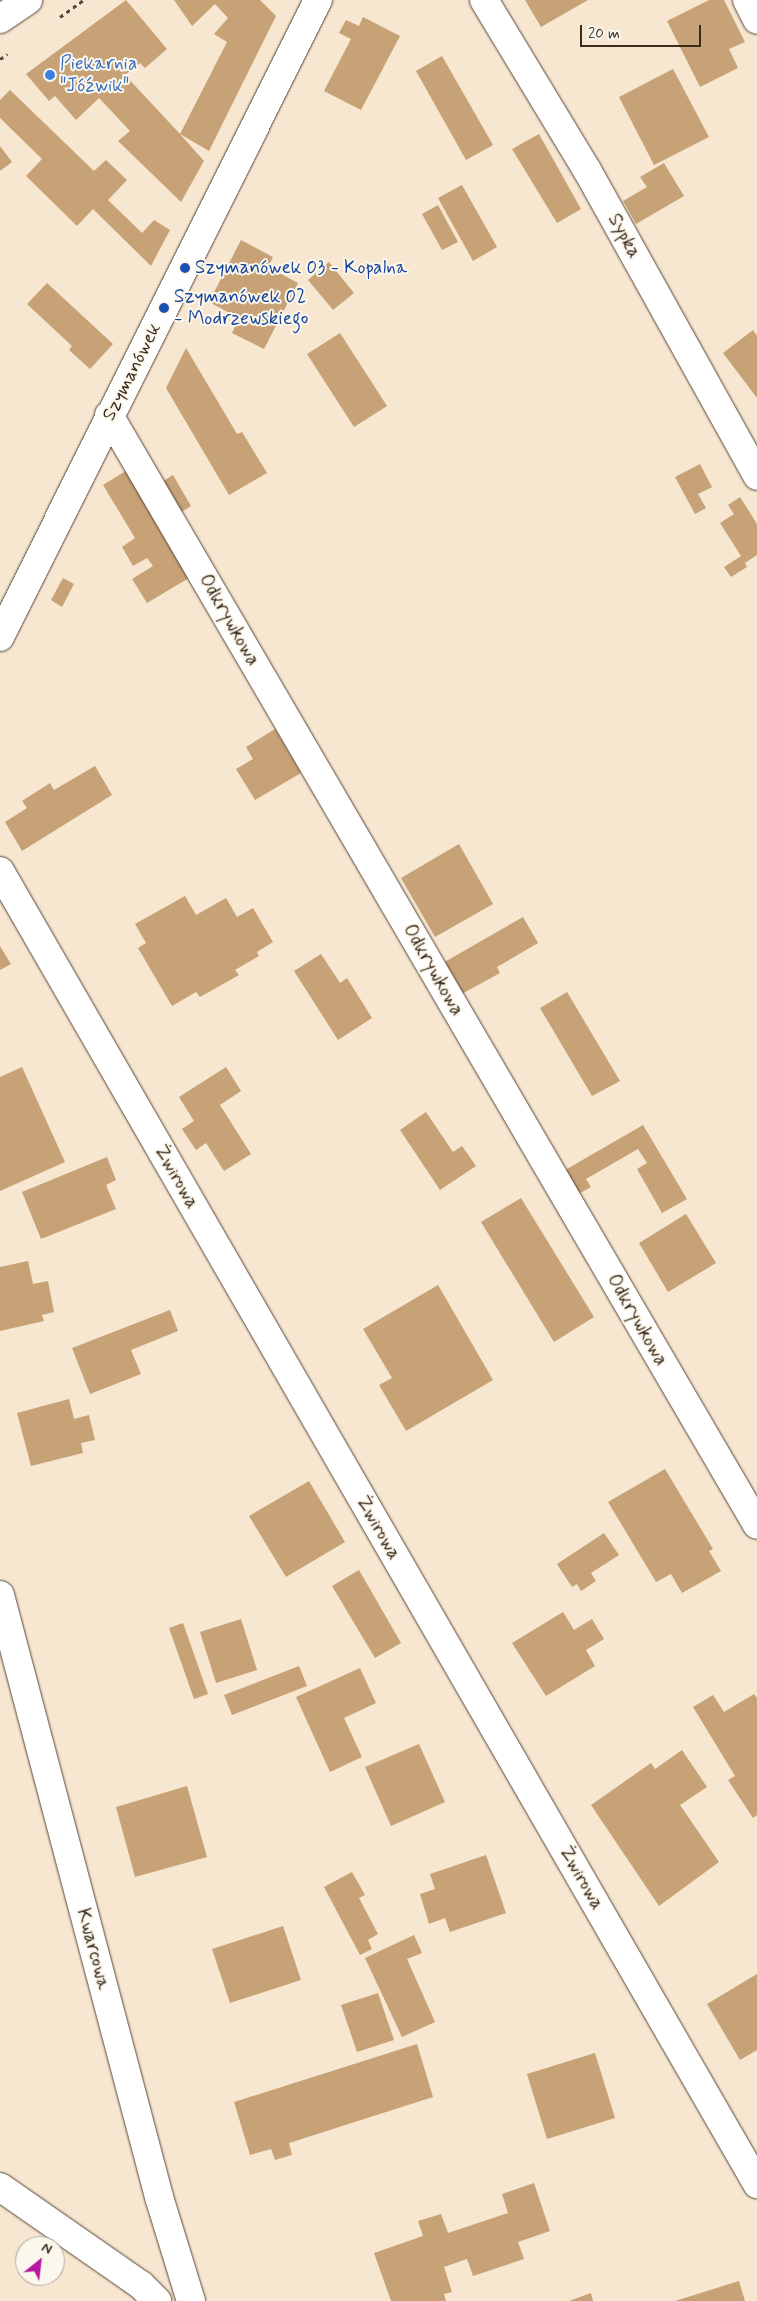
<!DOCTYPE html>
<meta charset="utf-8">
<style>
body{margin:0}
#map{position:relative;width:757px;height:2301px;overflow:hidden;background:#f7e6d0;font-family:Mynerve,sans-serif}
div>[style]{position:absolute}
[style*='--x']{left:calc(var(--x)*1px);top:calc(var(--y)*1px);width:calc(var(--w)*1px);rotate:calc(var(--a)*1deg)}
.building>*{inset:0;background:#c6a276}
.path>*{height:3px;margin-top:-1.5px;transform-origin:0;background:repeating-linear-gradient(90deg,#574639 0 4px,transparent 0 8px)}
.roads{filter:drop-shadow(0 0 1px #574639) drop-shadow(0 0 1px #574639)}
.minor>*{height:28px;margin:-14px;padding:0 14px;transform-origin:14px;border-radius:14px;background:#fff}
.dots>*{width:14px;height:14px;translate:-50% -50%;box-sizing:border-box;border:2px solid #fbf7ec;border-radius:50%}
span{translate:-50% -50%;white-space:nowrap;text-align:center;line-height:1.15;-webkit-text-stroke:4px #fbf7ec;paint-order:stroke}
.shop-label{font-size:19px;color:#366cbe}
.left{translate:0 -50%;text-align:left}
.street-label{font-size:19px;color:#3b2a1e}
.transit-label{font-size:19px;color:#164399}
.north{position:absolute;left:15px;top:2236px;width:50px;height:50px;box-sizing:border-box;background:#fbf7ec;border:1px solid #aea59a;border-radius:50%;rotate:29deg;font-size:14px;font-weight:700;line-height:20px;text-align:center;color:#3b2a1e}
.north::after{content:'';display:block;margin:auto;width:18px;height:22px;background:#b5179e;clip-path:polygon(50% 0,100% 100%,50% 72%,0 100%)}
.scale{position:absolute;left:580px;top:25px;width:121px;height:22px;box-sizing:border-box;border:2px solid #3b2a1e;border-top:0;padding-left:6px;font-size:15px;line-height:18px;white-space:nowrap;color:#3b2a1e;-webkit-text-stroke:4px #fbf7ec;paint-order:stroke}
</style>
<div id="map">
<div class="building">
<div style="clip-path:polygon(126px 0,167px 49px,145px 68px,140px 63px,125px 75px,180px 134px,227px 42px,214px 34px,228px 18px,215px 4px,192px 26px,174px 0,260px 0,276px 16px,209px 151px,180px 134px,204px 161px,181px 202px,118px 141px,130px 131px,99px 98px,76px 120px,55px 96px,49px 101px,26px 74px)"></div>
<div style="clip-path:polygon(525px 0,588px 0,541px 27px)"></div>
<div style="clip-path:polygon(709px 0,724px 0,745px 42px,729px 49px,738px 68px,700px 87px,667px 21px)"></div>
<div style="clip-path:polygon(363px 17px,400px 36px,361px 110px,324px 91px,351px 39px,339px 33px,346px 20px,359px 26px)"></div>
<div style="clip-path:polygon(442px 56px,493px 145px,466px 160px,416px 71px)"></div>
<div style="clip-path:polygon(673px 69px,709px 137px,654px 165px,619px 97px)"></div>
<div style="clip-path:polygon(10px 90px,94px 171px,106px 160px,127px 180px,108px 200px,142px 233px,154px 220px,170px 230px,151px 266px,93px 209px,77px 226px,26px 176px,42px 159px,0 118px,0 100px)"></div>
<div style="clip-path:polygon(539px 134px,581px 209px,557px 223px,512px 149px)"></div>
<div style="clip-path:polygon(0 146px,12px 162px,0 171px)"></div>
<div style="clip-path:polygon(664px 163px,684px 196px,636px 224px,623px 201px,647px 187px,640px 177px)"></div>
<div style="clip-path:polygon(462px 185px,497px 247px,473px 261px,438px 198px)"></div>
<div style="clip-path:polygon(438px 205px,458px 242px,442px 250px,422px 214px)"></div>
<div style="clip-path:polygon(241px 240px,273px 257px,268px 267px,298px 283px,264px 349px,232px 333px,239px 318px,209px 302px)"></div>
<div style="clip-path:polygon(329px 262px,354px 293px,333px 310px,308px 280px)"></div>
<div style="clip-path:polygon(47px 283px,113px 344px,90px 369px,69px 350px,72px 346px,27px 304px)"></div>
<div style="clip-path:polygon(753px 330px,757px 336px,757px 398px,723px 353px)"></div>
<div style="clip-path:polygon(340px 333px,387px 406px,354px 427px,307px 354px)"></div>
<div style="clip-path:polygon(186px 348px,237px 434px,242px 432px,267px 473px,229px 495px,166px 388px)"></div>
<div style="clip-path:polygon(700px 464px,712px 487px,698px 494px,706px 508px,695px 514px,675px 477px)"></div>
<div style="clip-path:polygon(129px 469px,194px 575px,147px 603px,132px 579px,153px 566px,147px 558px,133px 566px,122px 547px,135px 538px,103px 485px)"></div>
<div style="clip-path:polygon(173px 475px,191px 506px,178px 514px,160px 483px)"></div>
<div style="clip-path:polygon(740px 497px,757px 524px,757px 555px,745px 563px,747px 567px,731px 577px,724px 567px,741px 556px,720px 523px,734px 514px,728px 505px)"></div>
<div style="clip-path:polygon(63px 578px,74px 584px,62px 607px,51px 600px)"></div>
<div style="clip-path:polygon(275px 729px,301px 773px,255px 800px,236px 769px,253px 759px,246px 747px)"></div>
<div style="clip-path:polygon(95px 766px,112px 795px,22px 851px,5px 822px,27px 808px,22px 801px,50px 783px,54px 790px)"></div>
<div style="clip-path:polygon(459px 844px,493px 904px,435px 937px,401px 878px)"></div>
<div style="clip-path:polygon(185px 896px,196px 915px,226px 898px,237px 917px,253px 908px,273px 942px,257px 952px,259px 956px,235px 970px,239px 975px,200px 997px,196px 992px,172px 1006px,138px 948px,146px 943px,135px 924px)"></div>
<div style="clip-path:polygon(523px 917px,538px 943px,497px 967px,500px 973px,458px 996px,441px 964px)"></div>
<div style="clip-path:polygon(0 946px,11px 964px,0 970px)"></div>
<div style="clip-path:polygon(321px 954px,340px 983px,347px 978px,372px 1018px,338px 1040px,294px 971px)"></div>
<div style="clip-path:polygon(567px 992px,620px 1081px,592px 1096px,540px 1008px)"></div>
<div style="clip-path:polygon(22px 1067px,65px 1162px,0 1191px,0 1077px)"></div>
<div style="clip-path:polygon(226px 1067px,241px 1091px,220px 1105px,251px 1154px,224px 1171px,206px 1143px,196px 1150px,182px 1129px,194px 1121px,179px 1097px)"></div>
<div style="clip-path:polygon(426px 1112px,453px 1152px,462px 1146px,476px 1166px,440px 1190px,400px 1130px)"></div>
<div style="clip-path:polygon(643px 1125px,687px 1199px,662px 1213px,637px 1169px,647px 1163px,638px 1149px,586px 1179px,591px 1187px,573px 1197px,560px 1173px)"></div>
<div style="clip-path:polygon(107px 1157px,116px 1180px,106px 1185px,116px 1209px,41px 1239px,22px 1192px)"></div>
<div style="clip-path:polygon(521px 1198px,594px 1317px,554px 1342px,481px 1222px)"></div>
<div style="clip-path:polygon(686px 1214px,716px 1263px,668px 1292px,639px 1243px)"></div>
<div style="clip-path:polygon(28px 1261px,33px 1284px,48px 1281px,54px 1312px,42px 1315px,44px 1321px,0 1331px,0 1267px)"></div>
<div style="clip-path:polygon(438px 1285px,493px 1380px,406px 1431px,379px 1385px,392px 1378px,363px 1329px)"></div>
<div style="clip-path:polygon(170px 1310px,178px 1331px,131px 1350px,141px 1374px,90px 1394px,72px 1348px)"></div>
<div style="clip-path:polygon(69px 1399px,74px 1419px,89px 1415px,95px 1440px,81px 1443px,83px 1453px,31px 1466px,17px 1413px)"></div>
<div style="clip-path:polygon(665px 1469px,713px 1549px,709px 1551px,721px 1571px,682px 1593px,671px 1574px,656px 1582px,608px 1502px)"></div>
<div style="clip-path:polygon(309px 1481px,345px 1542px,286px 1577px,249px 1516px)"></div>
<div style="clip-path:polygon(604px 1533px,619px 1555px,591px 1573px,596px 1581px,581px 1591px,577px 1584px,572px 1587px,557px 1564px)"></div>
<div style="clip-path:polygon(359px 1570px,401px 1643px,375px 1658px,332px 1586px)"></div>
<div style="clip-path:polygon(563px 1612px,574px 1630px,592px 1619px,604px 1639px,586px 1650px,595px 1666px,546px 1696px,512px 1643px)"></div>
<div style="clip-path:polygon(241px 1619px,257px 1670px,216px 1683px,200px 1632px)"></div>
<div style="clip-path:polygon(183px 1623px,208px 1694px,194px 1699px,169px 1628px)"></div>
<div style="clip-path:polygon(299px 1666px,307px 1686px,232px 1715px,224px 1695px)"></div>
<div style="clip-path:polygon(360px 1668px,376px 1703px,344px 1718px,362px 1757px,330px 1772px,296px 1697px)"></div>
<div style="clip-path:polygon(754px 1694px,757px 1698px,757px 1815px,753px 1818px,728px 1780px,735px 1776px,693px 1707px,713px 1695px,724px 1712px)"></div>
<div style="clip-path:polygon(419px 1744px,445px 1802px,391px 1826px,365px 1767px)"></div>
<div style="clip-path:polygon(682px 1750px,707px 1787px,680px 1805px,719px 1862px,659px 1906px,591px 1805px,651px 1763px,655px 1769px)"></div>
<div style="clip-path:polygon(187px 1786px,207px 1857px,135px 1877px,116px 1807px)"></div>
<div style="clip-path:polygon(486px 1855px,506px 1913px,450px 1932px,445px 1918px,429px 1924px,420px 1894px,435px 1889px,430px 1874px)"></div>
<div style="clip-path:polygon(352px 1872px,365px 1895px,359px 1898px,378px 1934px,368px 1940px,372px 1949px,360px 1955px,324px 1887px)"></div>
<div style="clip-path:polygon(283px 1926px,301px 1980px,230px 2003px,212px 1949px)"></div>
<div style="clip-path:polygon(414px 1935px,422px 1953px,407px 1959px,435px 2022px,402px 2037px,365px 1958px)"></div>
<div style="clip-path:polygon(757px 1974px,757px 2050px,740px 2060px,707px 2004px)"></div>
<div style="clip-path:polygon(378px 1993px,394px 2040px,357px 2052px,341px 2005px)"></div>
<div style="clip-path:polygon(417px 2044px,433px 2097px,289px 2143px,292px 2155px,275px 2160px,271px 2149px,250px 2155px,234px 2102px)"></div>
<div style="clip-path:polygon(595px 2053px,615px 2118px,547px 2139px,527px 2074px)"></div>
<div style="clip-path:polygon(534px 2183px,550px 2231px,518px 2242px,524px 2259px,473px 2276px,467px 2259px,444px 2267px,452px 2292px,444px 2294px,446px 2301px,391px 2301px,374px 2253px,423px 2236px,418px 2221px,441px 2214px,448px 2233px,508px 2213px,502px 2194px)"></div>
<div style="clip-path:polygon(739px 2281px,745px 2301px,675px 2301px)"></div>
<div style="clip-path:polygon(591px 2293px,593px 2301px,569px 2301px)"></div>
</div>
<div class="path">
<div style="--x:60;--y:17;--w:29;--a:-36"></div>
<div style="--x:0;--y:59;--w:9;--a:-32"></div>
</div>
<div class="roads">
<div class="minor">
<div style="--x:484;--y:0;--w:199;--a:58.8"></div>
<div style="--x:587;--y:170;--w:350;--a:60.9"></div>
<div style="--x:747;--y:0;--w:22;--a:63"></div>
<div style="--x:0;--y:19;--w:34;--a:-34"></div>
<div style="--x:109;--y:415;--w:1285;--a:59.72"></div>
<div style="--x:0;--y:637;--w:712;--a:-63.47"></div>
<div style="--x:0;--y:871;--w:1516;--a:60.03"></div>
<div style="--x:0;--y:1595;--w:623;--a:75.2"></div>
<div style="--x:159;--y:2197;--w:109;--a:72.9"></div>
<div style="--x:0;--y:2187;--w:172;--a:34.8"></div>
<div style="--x:141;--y:2285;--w:23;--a:45"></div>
</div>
</div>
<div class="dots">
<div style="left:50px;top:75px;background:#3f7fe0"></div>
<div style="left:185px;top:268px;background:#1a4fb4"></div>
<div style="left:164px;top:308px;background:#1a4fb4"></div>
</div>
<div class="shop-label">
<span class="left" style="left:60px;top:75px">Piekarnia<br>"Jóźwik"</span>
</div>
<div class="street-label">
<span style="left:624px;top:236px;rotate:61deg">Sypka</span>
<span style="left:132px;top:372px;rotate:-63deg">Szymanówek</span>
<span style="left:229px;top:620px;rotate:60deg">Odkrywkowa</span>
<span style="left:433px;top:970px;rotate:60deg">Odkrywkowa</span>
<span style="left:176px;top:1177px;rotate:60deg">Żwirowa</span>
<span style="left:637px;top:1320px;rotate:60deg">Odkrywkowa</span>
<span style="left:378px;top:1528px;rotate:60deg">Żwirowa</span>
<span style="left:581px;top:1878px;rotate:60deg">Żwirowa</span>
<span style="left:93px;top:1949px;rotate:75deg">Kwarcowa</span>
</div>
<div class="transit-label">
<span class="left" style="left:195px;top:268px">Szymanówek 03 - Kopalna</span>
<span class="left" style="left:174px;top:308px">Szymanówek 02<br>- Modrzewskiego</span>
</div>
<div class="north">N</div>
<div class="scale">20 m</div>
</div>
